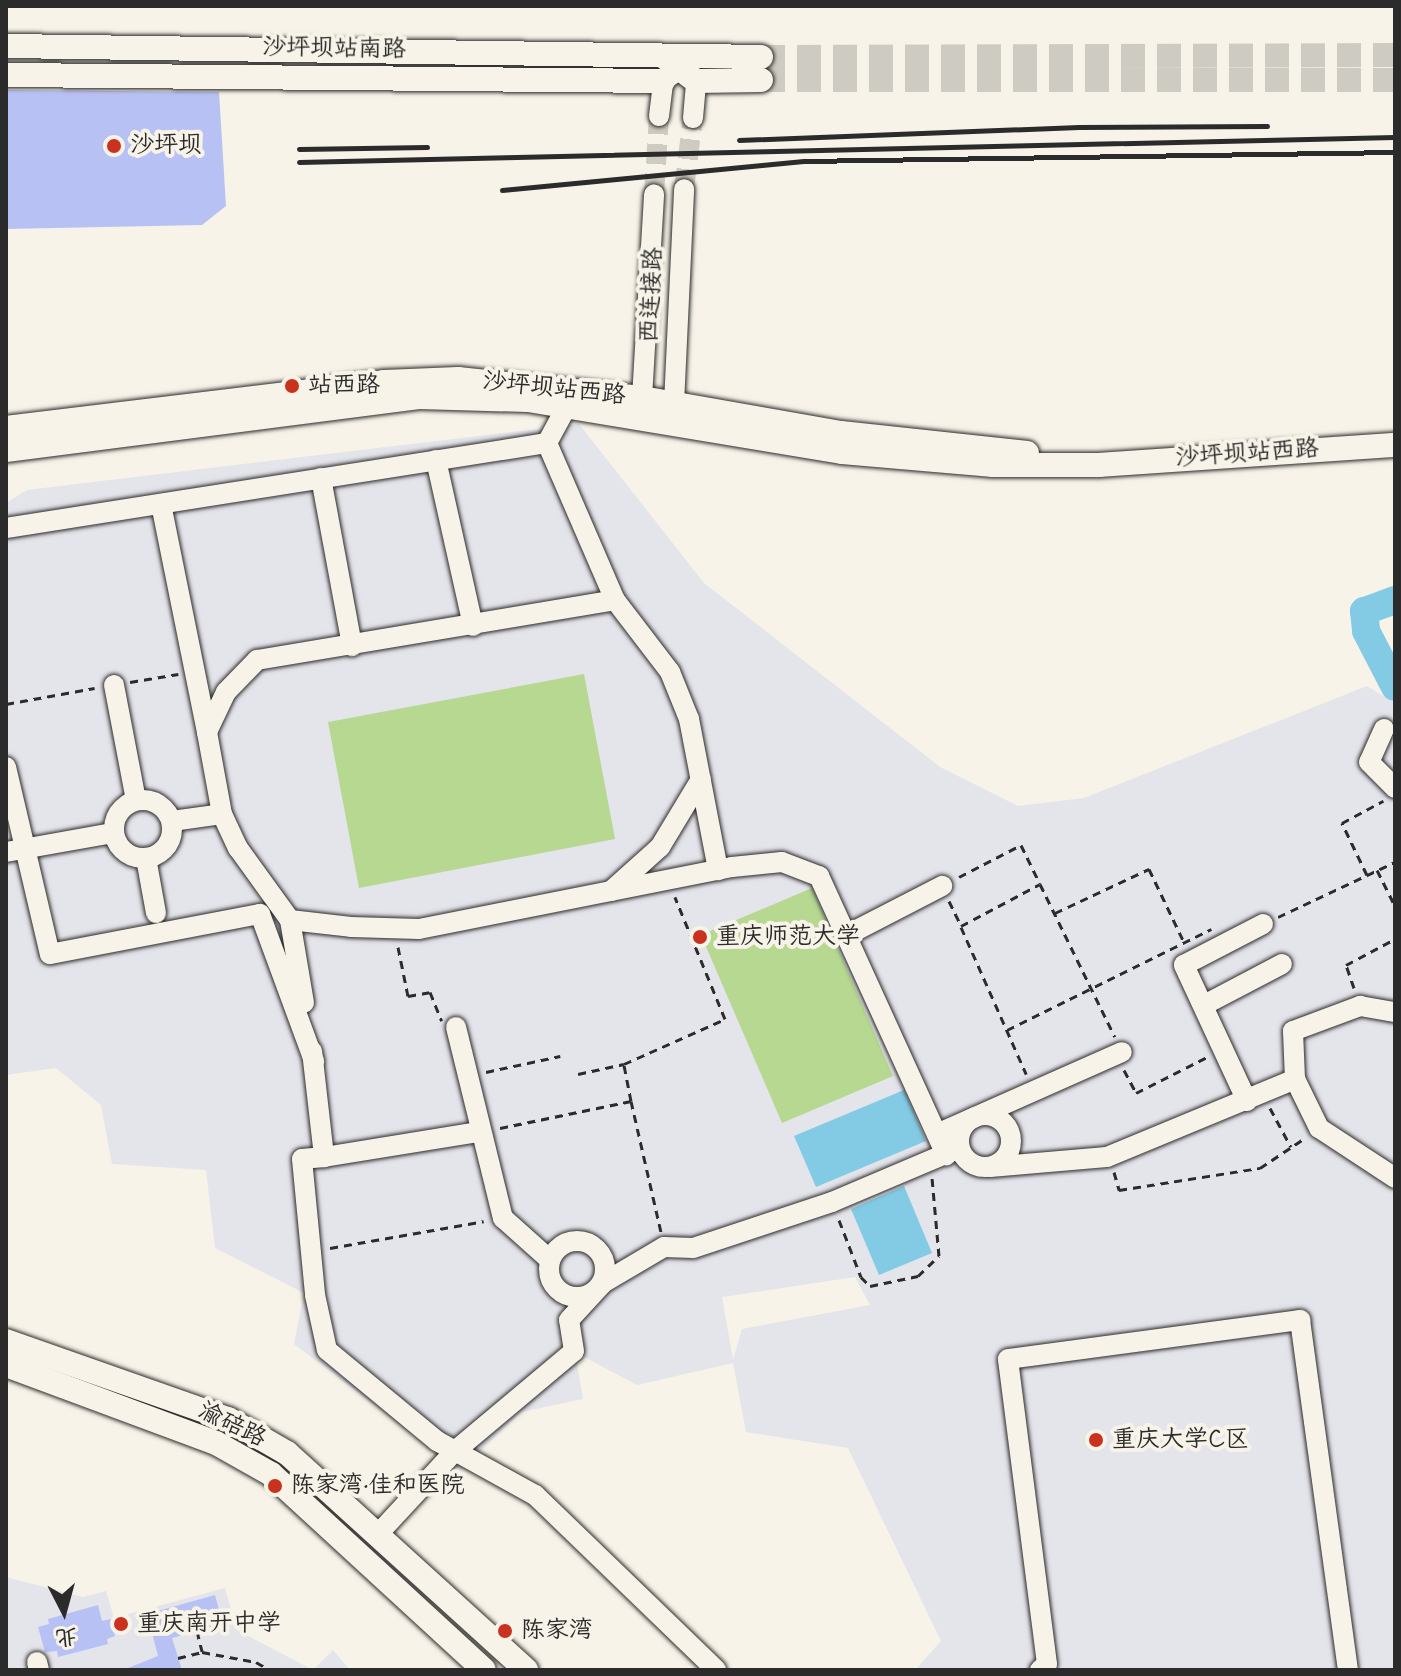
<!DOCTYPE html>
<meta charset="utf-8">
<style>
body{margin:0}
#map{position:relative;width:1401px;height:1676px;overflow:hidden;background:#f7f3e8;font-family:Mynerve,"LXGW WenKai TC",sans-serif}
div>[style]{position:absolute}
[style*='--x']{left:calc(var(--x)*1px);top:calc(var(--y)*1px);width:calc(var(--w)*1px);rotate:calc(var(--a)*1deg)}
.built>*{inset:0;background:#e4e4eb}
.green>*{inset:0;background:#b6d891}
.water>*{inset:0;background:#83cae4}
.river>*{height:28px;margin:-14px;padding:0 14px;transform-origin:14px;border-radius:14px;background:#83cae4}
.building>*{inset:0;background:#b8c1f3}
.minor-tunnel>*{height:20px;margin-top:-10px;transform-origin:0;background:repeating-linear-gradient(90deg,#cecbc2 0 20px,transparent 0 30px)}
.major-tunnel>*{height:24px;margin-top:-12px;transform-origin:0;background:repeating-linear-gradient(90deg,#cecbc2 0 24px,transparent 0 36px)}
.path>*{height:3px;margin-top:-1.5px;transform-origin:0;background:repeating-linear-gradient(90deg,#2b2b2b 0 8px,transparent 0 14px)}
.roads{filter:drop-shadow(0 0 2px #2b2b2b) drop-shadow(0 0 2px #2b2b2b)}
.minor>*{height:20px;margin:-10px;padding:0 10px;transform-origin:10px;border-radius:10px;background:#f7f3e8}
.minor>.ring{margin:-10px;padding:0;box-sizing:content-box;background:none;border:20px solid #f7f3e8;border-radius:50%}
.major>*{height:24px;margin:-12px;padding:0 12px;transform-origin:12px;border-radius:12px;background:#f7f3e8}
.rail>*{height:5px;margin:-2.5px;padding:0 2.5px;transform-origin:2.5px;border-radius:2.5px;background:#2b2b2b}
.dots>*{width:22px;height:22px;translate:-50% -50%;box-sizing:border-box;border:4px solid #f7f3e8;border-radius:50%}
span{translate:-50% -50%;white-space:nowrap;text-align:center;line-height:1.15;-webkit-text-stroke:8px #f7f3e8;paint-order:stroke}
.street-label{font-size:24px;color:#2b2b2b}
.poi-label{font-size:24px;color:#2b2b2b}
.left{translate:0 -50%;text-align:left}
.frame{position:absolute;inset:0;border:8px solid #2b2b2b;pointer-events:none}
.north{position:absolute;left:24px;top:1572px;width:80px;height:80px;-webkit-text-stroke:6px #f7f3e8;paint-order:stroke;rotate:174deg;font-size:22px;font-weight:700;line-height:32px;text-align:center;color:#2b2b2b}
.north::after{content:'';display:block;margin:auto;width:28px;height:36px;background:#2b2b2b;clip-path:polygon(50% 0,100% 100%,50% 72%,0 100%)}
</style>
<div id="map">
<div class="built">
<div style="clip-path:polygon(evenodd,579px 424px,704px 583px,940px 767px,1018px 806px,1084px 798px,1367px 686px,1395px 703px,1395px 1670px,915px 1670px,941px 1641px,848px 1448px,746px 1432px,733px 1363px,637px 1385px,575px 1352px,583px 1399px,521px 1412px,461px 1470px,294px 1344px,304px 1293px,215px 1248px,206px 1170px,112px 1164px,101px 1105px,56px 1068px,6px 1075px,6px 503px,27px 490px,579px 424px,855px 1277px,870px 1305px,742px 1329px,733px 1360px,722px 1297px,855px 1277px)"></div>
<div style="clip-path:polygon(6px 1577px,83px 1597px,106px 1591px,114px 1618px,225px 1588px,237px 1630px,313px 1670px,333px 1650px,350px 1670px,6px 1670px)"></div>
</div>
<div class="green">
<div style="clip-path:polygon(584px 674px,615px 839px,359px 888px,328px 722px)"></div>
<div style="clip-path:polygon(812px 888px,893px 1076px,782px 1123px,701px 935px)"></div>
</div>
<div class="water">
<div style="clip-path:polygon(904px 1090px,926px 1141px,816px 1187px,794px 1136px)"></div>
<div style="clip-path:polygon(904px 1186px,932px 1253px,879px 1275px,851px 1209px)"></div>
</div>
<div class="river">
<div style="--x:1395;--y:600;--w:33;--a:160"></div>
<div style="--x:1364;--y:611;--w:20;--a:84"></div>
<div style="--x:1366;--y:631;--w:63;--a:62.6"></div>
</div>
<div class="building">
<div style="clip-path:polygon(6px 90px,219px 92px,226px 206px,202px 225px,6px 229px)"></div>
<div style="clip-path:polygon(215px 1595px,223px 1624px,172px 1638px,182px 1670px,123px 1670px,158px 1656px,147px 1614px)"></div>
<div style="clip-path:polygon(98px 1605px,102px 1621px,111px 1619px,115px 1636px,107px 1639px,108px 1644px,58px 1657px,57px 1651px,45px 1652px,38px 1627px,49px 1624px,48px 1619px)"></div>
</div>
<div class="minor-tunnel">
<div style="--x:684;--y:189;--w:72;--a:-82.8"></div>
<div style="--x:654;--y:194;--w:78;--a:-86.3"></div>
</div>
<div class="major-tunnel">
<div style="--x:761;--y:57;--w:634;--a:-0.18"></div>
<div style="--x:761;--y:80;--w:634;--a:0"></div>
</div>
<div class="path">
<div style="--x:130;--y:682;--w:49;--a:-9.5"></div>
<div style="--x:6;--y:704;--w:90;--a:-10.2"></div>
<div style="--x:1377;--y:870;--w:40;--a:63.4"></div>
<div style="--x:1367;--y:875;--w:58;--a:-115.7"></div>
<div style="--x:1342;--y:823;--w:47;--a:-28.2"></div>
<div style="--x:959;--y:877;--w:70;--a:-27.3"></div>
<div style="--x:1021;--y:845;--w:43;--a:64"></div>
<div style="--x:949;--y:901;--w:28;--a:64"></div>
<div style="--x:961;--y:926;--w:89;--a:-28"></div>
<div style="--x:1040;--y:884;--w:170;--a:63.9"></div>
<div style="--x:1055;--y:913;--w:104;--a:-25.1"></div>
<div style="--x:1149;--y:869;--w:81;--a:64.4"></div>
<div style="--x:1278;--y:917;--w:129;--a:-25.2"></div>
<div style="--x:961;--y:927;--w:161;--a:66.1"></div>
<div style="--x:398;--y:947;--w:50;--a:78.5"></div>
<div style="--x:408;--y:996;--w:22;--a:-10"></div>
<div style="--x:430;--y:992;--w:31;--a:68"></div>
<div style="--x:1354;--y:988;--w:24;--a:-109"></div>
<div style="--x:1346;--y:965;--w:55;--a:-28"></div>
<div style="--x:1007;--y:1030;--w:228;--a:-26.3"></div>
<div style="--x:1124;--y:1070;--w:26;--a:62"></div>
<div style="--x:1136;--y:1093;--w:80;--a:-26.9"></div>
<div style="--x:486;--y:1072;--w:76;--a:-12.2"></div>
<div style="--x:578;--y:1074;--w:47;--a:-12.3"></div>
<div style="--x:631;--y:1101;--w:38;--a:-101"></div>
<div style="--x:624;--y:1064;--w:111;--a:-24"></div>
<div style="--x:725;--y:1019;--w:132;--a:-112.3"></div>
<div style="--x:1270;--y:1108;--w:44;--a:61.7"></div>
<div style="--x:500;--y:1128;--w:134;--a:-11.6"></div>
<div style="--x:631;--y:1101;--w:134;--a:77.1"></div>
<div style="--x:1114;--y:1172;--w:19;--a:74"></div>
<div style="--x:1119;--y:1190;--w:143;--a:-8.9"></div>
<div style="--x:1260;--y:1168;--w:54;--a:-33.7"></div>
<div style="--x:839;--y:1220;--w:61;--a:68.9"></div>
<div style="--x:861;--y:1277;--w:13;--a:45"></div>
<div style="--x:870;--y:1286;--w:49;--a:-11.8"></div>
<div style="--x:918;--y:1276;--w:29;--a:-44"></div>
<div style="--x:939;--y:1256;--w:79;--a:-95.1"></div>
<div style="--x:330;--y:1248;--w:156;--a:-9.9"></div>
<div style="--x:197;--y:1631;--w:21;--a:76"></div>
<div style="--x:178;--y:1658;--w:25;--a:-14"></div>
<div style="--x:202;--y:1652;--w:55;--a:10.5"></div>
<div style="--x:256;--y:1662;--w:16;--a:30"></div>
</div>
<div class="roads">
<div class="minor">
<div style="--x:659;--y:116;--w:35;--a:-83"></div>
<div style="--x:663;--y:81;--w:12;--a:-35"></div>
<div style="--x:693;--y:118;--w:37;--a:-85"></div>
<div style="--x:642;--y:398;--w:204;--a:-86.6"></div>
<div style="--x:674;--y:404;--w:215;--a:-87.3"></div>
<div style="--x:547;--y:443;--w:42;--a:-61.6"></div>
<div style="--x:436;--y:460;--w:170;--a:77.4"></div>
<div style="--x:321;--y:478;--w:171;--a:79.5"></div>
<div style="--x:161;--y:504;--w:233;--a:78.6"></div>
<div style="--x:6;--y:528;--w:548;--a:-8.93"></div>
<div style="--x:547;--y:443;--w:171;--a:66.6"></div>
<div style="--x:114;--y:685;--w:117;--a:79.2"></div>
<div style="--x:1384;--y:729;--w:36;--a:114"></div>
<div style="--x:1369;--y:762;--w:37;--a:45"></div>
<div style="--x:6;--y:767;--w:192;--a:76.8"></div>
<div style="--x:50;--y:954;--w:214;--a:-10.8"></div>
<div style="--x:260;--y:914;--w:157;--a:69.8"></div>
<div class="ring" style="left:114px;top:800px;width:38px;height:38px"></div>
<div style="--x:222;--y:814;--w:83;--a:-100.4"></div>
<div style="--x:207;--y:732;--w:44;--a:-64.6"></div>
<div style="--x:226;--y:692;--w:45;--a:-45.9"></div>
<div style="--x:257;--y:660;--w:363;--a:-9.5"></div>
<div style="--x:615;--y:600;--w:91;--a:52.6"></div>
<div style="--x:670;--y:672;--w:51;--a:68"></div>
<div style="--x:689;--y:719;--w:154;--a:79.1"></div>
<div style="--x:172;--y:821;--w:50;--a:-8"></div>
<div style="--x:222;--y:814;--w:38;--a:65"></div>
<div style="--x:238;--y:848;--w:89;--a:54.2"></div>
<div style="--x:290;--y:920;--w:61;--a:6.5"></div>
<div style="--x:351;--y:927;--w:68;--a:1.7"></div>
<div style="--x:419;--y:929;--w:319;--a:-11.2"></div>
<div style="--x:732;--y:867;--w:50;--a:-5.7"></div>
<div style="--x:782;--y:862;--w:40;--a:21"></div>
<div style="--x:819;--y:876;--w:307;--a:65.5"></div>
<div style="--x:6;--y:852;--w:109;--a:-10.1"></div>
<div style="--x:146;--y:858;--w:56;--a:79.7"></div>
<div style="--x:611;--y:891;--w:66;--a:-41.9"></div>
<div style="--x:660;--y:847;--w:79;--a:-58.9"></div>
<div style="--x:290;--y:920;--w:84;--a:80.4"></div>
<div style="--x:849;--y:934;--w:105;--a:-27.3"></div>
<div style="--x:1204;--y:1005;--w:88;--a:-27.7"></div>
<div style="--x:456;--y:1027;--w:197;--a:76.2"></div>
<div style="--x:503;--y:1218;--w:63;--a:41.8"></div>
<div style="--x:312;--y:1051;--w:107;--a:83.5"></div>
<div style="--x:324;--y:1157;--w:157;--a:-9.2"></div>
<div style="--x:1295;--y:1079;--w:48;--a:-92.4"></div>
<div style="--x:1293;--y:1031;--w:72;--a:-20.5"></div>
<div style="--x:1360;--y:1006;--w:36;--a:10"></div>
<div style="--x:1247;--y:1101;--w:150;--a:-114.9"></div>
<div style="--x:1184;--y:965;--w:89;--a:-27.4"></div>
<div class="ring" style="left:959px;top:1115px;width:32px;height:32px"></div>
<div style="--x:937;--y:1134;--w:202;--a:-23.9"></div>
<div style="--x:324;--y:1157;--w:22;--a:175"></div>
<div style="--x:302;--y:1159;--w:137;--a:84.5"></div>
<div style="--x:315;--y:1295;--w:56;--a:77.7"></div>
<div style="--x:327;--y:1350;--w:143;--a:39.6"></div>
<div style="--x:437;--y:1441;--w:112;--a:28.9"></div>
<div style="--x:535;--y:1495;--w:252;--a:44"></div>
<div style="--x:990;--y:1167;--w:117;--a:-4.9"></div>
<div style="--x:1107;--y:1157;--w:204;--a:-22.5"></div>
<div style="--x:1295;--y:1079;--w:55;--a:63.9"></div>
<div style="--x:1319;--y:1128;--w:91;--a:33.3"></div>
<div class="ring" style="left:549px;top:1241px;width:36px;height:36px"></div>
<div style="--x:379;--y:1533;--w:112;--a:-47.2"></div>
<div style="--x:455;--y:1451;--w:155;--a:-40"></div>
<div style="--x:574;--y:1351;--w:31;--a:-99"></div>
<div style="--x:569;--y:1320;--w:50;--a:-47.4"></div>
<div style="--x:603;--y:1283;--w:71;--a:-30.5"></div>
<div style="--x:664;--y:1247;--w:29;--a:2"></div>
<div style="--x:693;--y:1248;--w:146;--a:-18.3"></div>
<div style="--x:832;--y:1202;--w:138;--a:-23"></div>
<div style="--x:37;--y:1662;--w:8;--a:76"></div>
<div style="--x:1040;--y:1670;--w:9;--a:-41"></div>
<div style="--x:1047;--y:1664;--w:307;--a:-97.3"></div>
<div style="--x:1008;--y:1359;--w:295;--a:-7.6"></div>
<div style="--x:1300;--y:1320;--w:353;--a:82.2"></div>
</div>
<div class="major">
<div style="--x:6;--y:46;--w:755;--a:0.83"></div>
<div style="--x:663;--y:56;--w:41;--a:37.1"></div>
<div style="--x:696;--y:81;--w:65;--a:-0.9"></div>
<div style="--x:6;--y:75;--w:657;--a:0.52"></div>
<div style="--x:6;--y:428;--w:381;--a:-6.9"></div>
<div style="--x:384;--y:382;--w:74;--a:-2.3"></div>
<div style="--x:458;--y:379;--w:185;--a:5.9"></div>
<div style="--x:642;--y:398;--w:202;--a:10"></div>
<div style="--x:841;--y:433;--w:187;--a:6.1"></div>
<div style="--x:6;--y:450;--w:416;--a:-7.3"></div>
<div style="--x:419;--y:397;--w:109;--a:1.6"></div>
<div style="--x:528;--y:400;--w:318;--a:9.4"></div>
<div style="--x:842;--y:452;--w:152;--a:4.9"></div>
<div style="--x:993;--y:465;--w:106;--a:0"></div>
<div style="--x:1099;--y:465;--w:297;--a:-3.9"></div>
<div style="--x:6;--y:1341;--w:235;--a:19.4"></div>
<div style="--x:228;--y:1419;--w:68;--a:30"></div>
<div style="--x:287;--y:1453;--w:323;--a:42.2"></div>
<div style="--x:6;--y:1365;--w:224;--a:20.4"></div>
<div style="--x:216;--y:1443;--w:63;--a:29.4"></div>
<div style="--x:271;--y:1474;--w:289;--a:42.6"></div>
</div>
</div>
<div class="rail">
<div style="--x:739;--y:140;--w:340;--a:-2.2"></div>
<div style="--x:1079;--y:127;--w:188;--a:-0.3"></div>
<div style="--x:299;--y:149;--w:128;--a:-0.9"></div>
<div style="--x:299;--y:162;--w:1096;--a:-1.31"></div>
<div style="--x:502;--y:190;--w:303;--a:-5.5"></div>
<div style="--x:804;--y:161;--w:591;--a:-0.87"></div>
</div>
<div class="dots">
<div style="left:114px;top:146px;background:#c8321e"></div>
<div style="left:292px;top:386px;background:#c8321e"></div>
<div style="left:700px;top:937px;background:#c8321e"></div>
<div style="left:1096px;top:1440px;background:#c8321e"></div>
<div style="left:275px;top:1486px;background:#c8321e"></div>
<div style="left:121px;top:1624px;background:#c8321e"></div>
<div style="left:505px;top:1631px;background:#c8321e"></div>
</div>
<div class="street-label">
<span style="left:334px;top:49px;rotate:1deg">沙坪坝站南路</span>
<span style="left:652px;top:295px;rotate:-87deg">西连接路</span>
<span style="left:554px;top:389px;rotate:6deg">沙坪坝站西路</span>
<span style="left:1247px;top:454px;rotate:-4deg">沙坪坝站西路</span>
<span style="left:232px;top:1425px;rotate:26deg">渝碚路</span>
</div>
<div class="poi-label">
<span class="left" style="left:130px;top:146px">沙坪坝</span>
<span class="left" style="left:308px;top:386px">站西路</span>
<span class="left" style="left:716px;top:937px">重庆师范大学</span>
<span class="left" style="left:1112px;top:1440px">重庆大学C区</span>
<span class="left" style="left:291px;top:1486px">陈家湾·佳和医院</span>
<span class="left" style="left:137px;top:1624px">重庆南开中学</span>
<span class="left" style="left:521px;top:1631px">陈家湾</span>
</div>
<div class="frame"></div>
<div class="north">北</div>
</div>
